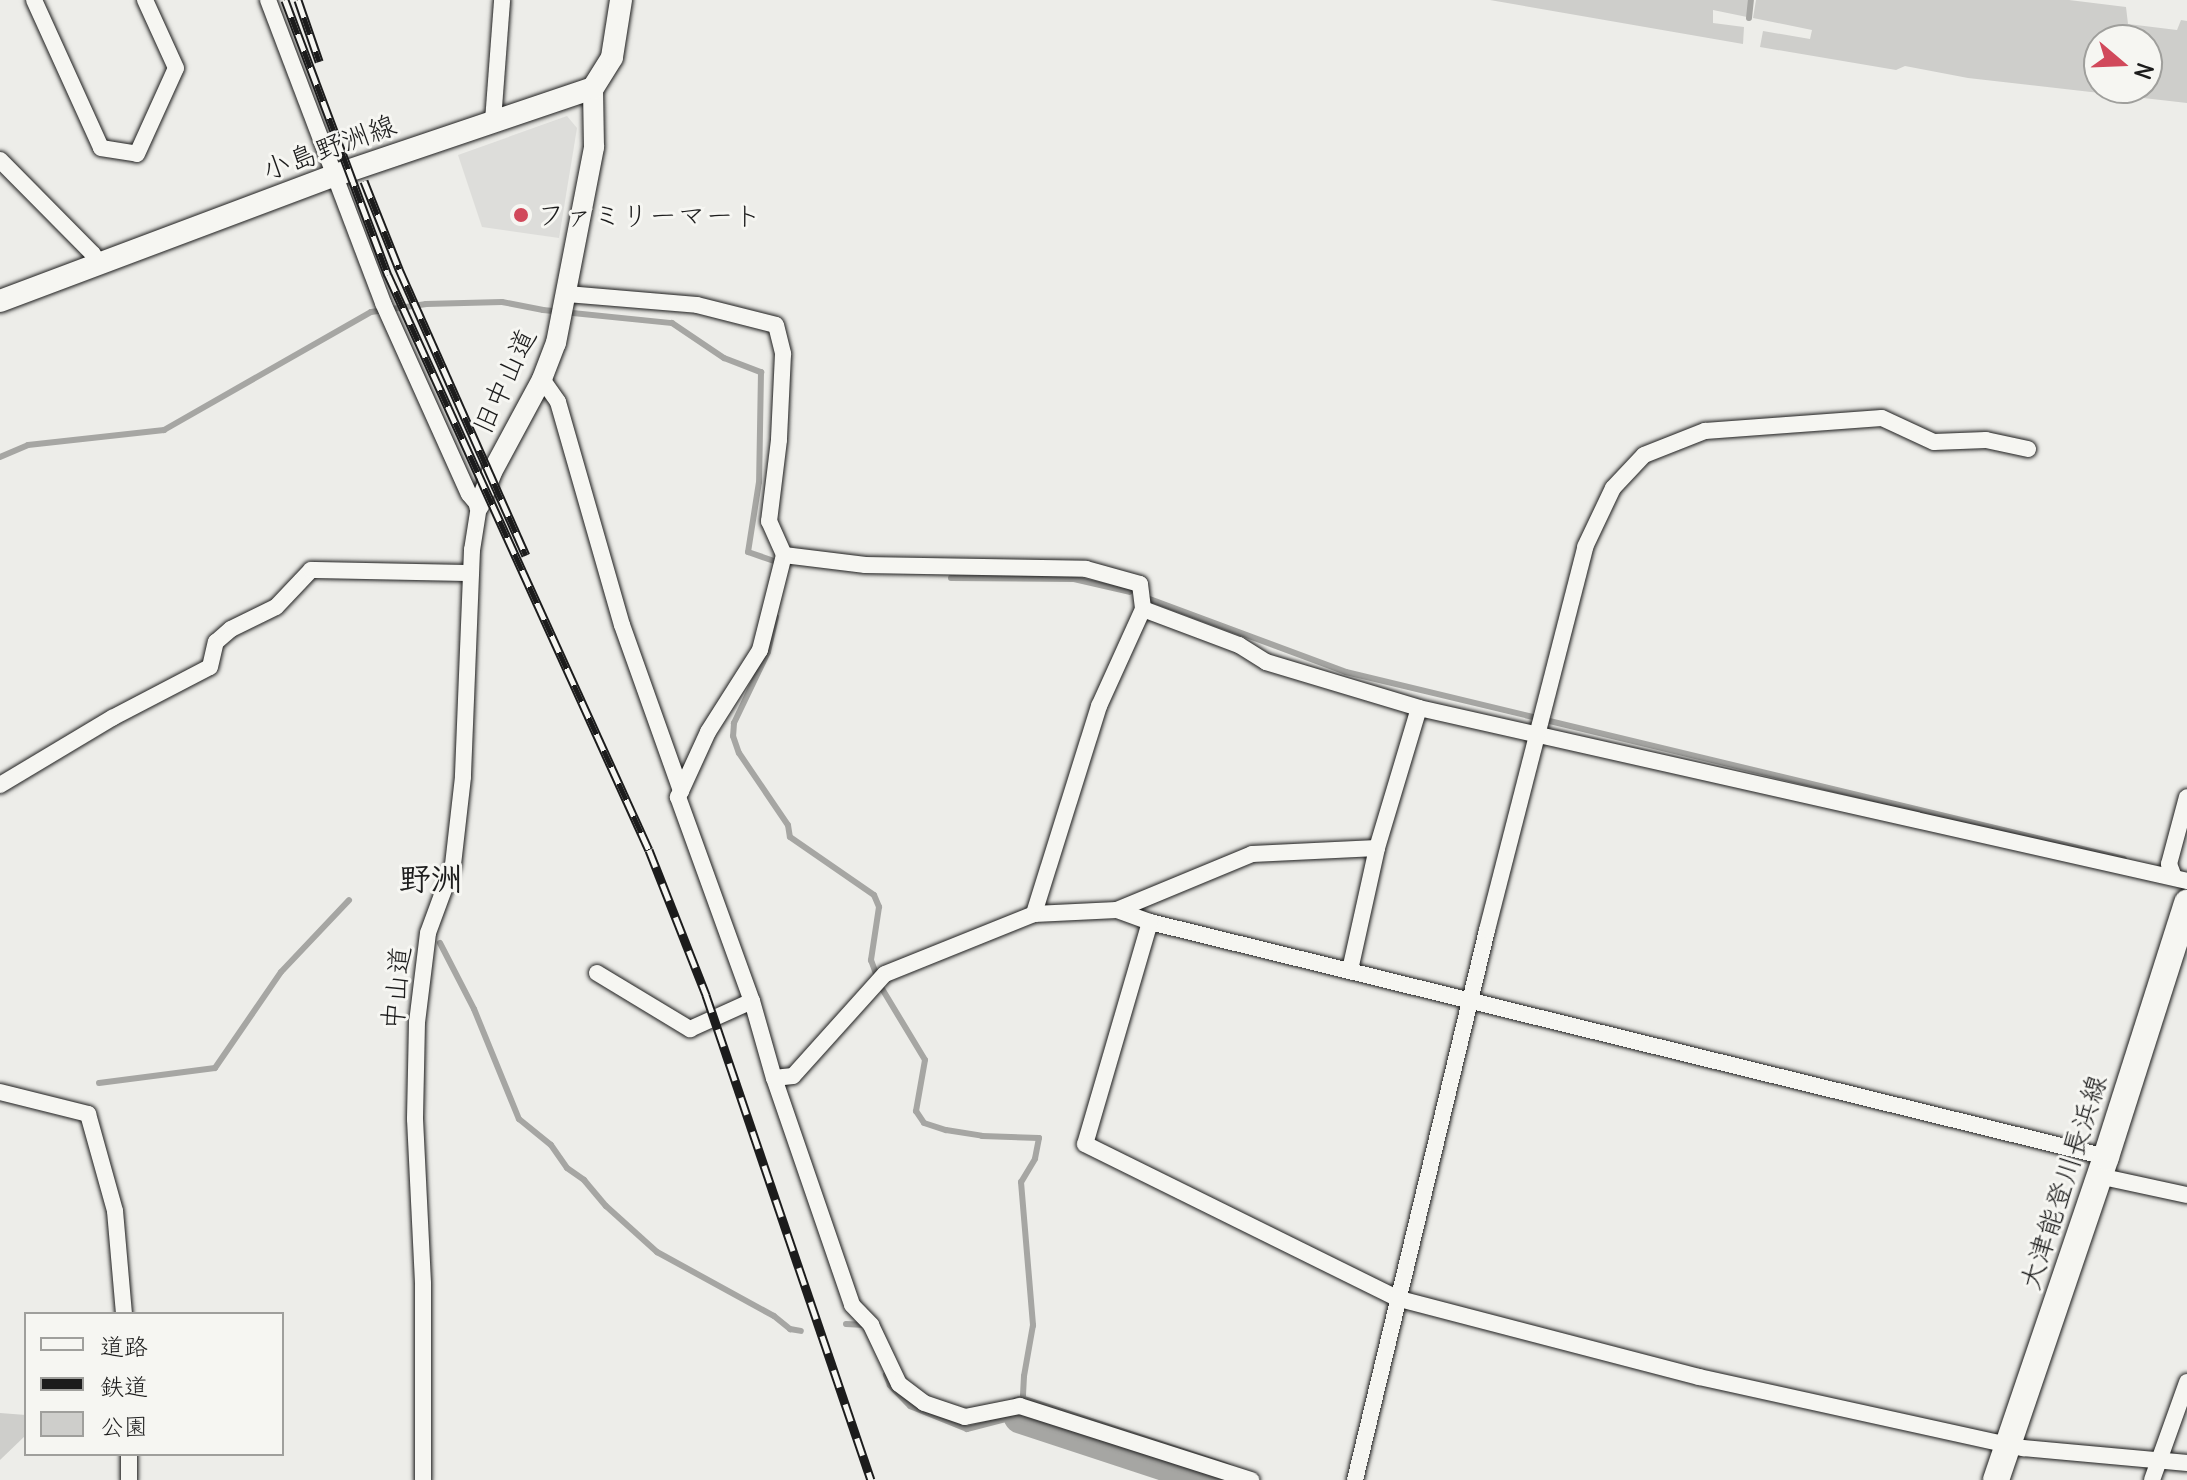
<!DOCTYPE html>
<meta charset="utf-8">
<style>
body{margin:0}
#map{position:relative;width:2187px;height:1480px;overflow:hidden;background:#edede9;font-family:Delius,"Klee One",sans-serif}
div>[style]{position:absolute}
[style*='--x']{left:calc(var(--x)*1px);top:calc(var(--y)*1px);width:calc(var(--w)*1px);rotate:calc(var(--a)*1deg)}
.built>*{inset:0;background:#ddddda}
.green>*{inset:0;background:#cececb}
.stream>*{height:6px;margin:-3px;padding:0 3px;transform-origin:3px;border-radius:3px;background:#a6a6a3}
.river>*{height:38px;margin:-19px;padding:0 19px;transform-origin:19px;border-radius:19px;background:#a6a6a3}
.roads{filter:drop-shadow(0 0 2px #1c1c1c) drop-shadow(0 0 2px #1c1c1c)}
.minor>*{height:16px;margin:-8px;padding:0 8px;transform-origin:8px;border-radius:8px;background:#f6f6f2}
.tertiary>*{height:20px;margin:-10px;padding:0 10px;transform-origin:10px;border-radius:10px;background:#f6f6f2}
.secondary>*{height:22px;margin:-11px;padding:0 11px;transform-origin:11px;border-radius:11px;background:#f6f6f2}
.primary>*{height:26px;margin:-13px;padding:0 13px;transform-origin:13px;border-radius:13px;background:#f6f6f2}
.rail>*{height:9px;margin-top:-4.5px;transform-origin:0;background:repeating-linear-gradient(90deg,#f6f6f2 0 18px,#1c1c1c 0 36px);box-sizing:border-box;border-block:2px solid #1c1c1c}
.dots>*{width:22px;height:22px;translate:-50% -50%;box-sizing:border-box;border:4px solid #f6f6f2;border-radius:50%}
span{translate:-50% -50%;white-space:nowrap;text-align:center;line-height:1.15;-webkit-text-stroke:6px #f6f6f2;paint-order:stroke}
.street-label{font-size:28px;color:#1c1c1c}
.poi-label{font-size:28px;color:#1c1c1c}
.left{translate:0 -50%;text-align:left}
.quarter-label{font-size:32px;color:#1c1c1c;font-weight:700}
.legend{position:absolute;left:24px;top:1312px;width:260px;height:144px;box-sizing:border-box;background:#f6f6f2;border:2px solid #9f9f9c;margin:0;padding:10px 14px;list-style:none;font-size:24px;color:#1c1c1c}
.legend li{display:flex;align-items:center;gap:16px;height:40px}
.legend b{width:40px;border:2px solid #9f9f9c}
.north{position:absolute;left:2083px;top:24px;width:80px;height:80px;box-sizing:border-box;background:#f6f6f2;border:2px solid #9f9f9c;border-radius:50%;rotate:109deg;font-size:22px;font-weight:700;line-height:32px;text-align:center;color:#1c1c1c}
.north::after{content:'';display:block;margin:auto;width:28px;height:36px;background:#d1495b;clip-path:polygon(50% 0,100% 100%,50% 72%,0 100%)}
</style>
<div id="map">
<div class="built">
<div style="clip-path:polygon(567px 116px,577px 128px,559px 238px,482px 227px,458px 155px)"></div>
</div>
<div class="green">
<div style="clip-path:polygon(1490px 0,1749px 0,1747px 17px,1713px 10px,1713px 23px,1744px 27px,1743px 44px)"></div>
<div style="clip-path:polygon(evenodd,1756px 0,2069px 0,2126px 7px,2128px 24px,2177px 30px,2181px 20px,2187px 21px,2187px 103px,1968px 78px,1905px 66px,1896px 70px,1760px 47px,1763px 31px,1810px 39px,1812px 30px,1753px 18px,1756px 0,2099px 40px,2147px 40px,2147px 88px,2099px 88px,2099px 40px)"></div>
<div style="clip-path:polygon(0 1413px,26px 1415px,26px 1435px,0 1460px)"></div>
</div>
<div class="stream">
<div style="--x:1749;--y:18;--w:18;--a:-84"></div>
<div style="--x:0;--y:457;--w:30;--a:-23"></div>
<div style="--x:28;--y:445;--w:137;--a:-6.3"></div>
<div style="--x:164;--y:430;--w:238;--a:-29.7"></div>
<div style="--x:371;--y:312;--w:56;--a:-8.3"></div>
<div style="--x:426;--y:304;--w:76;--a:-1.5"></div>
<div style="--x:502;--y:302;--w:42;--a:11"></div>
<div style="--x:543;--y:310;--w:130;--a:5.8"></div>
<div style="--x:672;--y:323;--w:63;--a:33.9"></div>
<div style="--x:724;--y:358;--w:40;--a:21"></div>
<div style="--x:761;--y:372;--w:110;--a:91"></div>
<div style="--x:759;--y:482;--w:71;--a:98.9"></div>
<div style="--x:748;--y:552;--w:36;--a:19"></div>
<div style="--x:951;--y:578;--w:123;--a:0.5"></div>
<div style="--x:1074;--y:579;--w:57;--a:13.1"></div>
<div style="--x:1147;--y:598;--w:212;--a:20.4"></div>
<div style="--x:1346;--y:672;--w:800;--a:13.52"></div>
<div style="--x:776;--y:617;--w:36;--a:103"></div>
<div style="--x:768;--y:652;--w:79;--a:115.6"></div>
<div style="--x:734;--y:723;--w:13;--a:94"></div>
<div style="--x:733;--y:736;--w:18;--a:71"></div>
<div style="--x:739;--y:753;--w:87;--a:55.8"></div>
<div style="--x:788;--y:825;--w:12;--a:81"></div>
<div style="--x:790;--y:837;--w:102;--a:34.6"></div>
<div style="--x:874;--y:895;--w:13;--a:67"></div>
<div style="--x:879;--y:907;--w:54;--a:98.6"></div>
<div style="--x:871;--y:960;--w:29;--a:70"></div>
<div style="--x:881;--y:987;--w:85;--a:58.9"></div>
<div style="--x:925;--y:1060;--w:52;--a:100"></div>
<div style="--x:916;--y:1111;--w:14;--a:56"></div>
<div style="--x:924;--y:1123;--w:23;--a:18"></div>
<div style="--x:946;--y:1130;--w:36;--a:9"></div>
<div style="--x:982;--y:1136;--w:57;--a:2"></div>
<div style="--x:1039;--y:1138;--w:21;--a:101"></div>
<div style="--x:1035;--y:1159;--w:27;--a:121"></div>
<div style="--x:1021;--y:1182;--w:144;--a:85.2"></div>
<div style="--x:1033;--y:1325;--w:52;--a:100"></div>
<div style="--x:1024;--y:1376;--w:39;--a:93"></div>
<div style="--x:1022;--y:1415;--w:57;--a:165.7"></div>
<div style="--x:967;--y:1429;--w:61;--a:-158"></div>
<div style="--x:910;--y:1406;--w:29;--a:-134"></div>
<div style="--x:890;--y:1385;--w:11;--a:-112"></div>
<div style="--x:440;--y:943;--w:74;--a:62.7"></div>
<div style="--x:474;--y:1009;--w:119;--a:67.8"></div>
<div style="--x:519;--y:1119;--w:41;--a:39.1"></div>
<div style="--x:551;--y:1145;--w:28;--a:55"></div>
<div style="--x:567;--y:1168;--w:21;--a:35"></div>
<div style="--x:584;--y:1180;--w:34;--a:50"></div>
<div style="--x:606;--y:1206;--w:69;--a:42"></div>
<div style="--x:657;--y:1252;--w:133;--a:28.7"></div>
<div style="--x:774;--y:1316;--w:21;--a:39"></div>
<div style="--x:790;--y:1329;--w:11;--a:10"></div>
<div style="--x:99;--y:1083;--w:117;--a:-7.4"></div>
<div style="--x:215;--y:1068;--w:116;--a:-55.5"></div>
<div style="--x:281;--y:972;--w:99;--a:-46.6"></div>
<div style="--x:846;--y:1324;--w:19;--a:3"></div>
</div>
<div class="river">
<div style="--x:1022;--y:1415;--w:208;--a:18.2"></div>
</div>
<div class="roads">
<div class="minor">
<div style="--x:34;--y:0;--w:162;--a:65.6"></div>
<div style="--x:101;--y:148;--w:36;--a:9"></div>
<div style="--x:137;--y:154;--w:94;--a:-65.6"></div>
<div style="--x:176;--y:68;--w:75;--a:-114.5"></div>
<div style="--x:268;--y:0;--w:324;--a:69.2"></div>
<div style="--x:383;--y:303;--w:209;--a:65.8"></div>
<div style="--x:469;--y:494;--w:16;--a:50"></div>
<div style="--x:479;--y:506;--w:45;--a:99"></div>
<div style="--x:472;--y:550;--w:227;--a:92.3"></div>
<div style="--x:463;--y:777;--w:89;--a:96.5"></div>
<div style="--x:453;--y:865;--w:72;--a:110.2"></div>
<div style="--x:428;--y:933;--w:90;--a:97"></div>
<div style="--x:417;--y:1022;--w:97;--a:91.2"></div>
<div style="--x:415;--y:1119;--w:165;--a:87.2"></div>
<div style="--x:423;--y:1284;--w:196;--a:90"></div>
<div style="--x:493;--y:121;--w:121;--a:-85.7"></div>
<div style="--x:0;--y:160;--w:132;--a:45.3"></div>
<div style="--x:93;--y:254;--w:12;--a:66"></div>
<div style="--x:567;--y:294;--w:130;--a:4.8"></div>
<div style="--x:697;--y:305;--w:81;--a:14.2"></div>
<div style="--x:776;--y:325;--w:30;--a:76"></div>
<div style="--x:783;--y:354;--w:86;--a:92.7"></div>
<div style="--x:779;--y:440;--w:82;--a:97"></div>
<div style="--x:769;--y:521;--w:37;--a:66"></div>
<div style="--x:784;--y:555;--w:98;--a:104.2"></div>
<div style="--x:760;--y:650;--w:97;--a:122.4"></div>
<div style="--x:708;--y:732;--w:65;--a:114.6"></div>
<div style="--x:542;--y:379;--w:28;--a:55"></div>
<div style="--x:558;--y:402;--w:232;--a:74"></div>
<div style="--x:622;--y:625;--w:176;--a:70.4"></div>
<div style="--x:681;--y:791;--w:7;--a:117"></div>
<div style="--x:678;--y:797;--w:217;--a:70.1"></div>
<div style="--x:752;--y:1001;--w:80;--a:74.1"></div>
<div style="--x:774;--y:1078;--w:19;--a:-6"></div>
<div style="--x:793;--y:1076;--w:137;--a:-48"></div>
<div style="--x:885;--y:974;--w:161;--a:-21.9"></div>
<div style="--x:1034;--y:914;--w:83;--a:-2.8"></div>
<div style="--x:1117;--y:910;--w:35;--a:20"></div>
<div style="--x:1150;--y:922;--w:984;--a:13.81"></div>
<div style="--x:784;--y:555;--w:82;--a:7"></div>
<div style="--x:865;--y:565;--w:221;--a:1"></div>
<div style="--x:1086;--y:569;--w:56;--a:15.5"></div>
<div style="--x:1140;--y:584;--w:25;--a:83"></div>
<div style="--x:1143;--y:609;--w:107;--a:114.4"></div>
<div style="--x:1099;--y:706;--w:218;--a:107.4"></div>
<div style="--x:1143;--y:609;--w:103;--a:20.6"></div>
<div style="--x:1239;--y:645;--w:32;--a:32"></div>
<div style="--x:1266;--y:662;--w:160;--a:16.7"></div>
<div style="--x:1419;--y:708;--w:787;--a:12.69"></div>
<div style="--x:0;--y:785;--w:131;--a:-30.9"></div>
<div style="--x:112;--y:718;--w:110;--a:-27.5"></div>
<div style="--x:210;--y:667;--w:26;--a:-77"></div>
<div style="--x:216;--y:642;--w:20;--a:-41"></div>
<div style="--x:231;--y:629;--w:50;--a:-26.1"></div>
<div style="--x:276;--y:607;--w:51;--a:-46.6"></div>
<div style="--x:311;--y:570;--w:160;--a:1.1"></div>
<div style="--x:2174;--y:877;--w:14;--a:-111"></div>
<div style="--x:2169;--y:864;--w:69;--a:-75"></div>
<div style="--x:1117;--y:910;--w:146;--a:-22.5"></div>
<div style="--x:1252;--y:854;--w:125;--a:-2.7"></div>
<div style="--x:1150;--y:922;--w:231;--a:106.3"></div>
<div style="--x:1085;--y:1144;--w:347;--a:26.3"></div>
<div style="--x:1396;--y:1298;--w:313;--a:14.6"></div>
<div style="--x:1699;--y:1377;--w:332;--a:12.4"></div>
<div style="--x:2023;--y:1448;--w:165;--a:5.2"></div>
<div style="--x:1350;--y:970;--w:125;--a:-77.5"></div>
<div style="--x:1377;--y:848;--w:146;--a:-73.3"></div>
<div style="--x:597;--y:973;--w:109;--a:31.1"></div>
<div style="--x:690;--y:1029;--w:68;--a:-24.3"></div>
<div style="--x:774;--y:1078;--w:240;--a:71"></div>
<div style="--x:852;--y:1305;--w:28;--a:46"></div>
<div style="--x:871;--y:1325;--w:65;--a:64.6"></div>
<div style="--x:899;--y:1384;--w:31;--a:37"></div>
<div style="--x:924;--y:1403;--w:43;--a:18.9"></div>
<div style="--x:965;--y:1417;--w:56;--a:-11.3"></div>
<div style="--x:1020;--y:1406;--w:243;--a:17.8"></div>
<div style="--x:0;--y:1092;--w:91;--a:14"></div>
<div style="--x:88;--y:1114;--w:101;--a:74.4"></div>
<div style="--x:115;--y:1211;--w:103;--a:85"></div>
<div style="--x:2099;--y:1176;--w:90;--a:12.2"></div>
<div style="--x:129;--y:1480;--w:26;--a:-90"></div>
<div style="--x:1355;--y:1480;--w:566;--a:-76.5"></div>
<div style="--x:1487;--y:930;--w:395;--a:-75.6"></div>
<div style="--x:1585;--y:547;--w:65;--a:-64.6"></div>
<div style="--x:1613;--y:488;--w:45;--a:-46.8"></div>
<div style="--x:1644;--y:455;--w:66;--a:-21.5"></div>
<div style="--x:1705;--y:431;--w:177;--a:-4.2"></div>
<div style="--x:1882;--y:418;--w:57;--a:24.8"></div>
<div style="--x:1934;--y:442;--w:52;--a:-2.2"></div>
<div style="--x:1986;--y:440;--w:43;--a:12.1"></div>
<div style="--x:2152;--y:1480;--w:104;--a:-70.3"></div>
</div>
<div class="tertiary">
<div style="--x:479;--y:506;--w:36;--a:-69"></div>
<div style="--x:492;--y:472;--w:106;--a:-61.7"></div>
<div style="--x:542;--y:379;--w:39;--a:-69"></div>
<div style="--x:556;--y:343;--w:200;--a:-79"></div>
<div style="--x:594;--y:147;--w:59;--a:-91"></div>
</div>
<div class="secondary">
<div style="--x:0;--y:301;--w:359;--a:-20.6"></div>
<div style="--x:336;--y:175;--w:271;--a:-18.7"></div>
<div style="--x:593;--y:88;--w:36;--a:-58"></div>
<div style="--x:612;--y:57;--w:58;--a:-81"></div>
</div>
<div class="primary">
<div style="--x:1996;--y:1480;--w:341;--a:-71.2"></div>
<div style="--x:2106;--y:1157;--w:267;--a:-72.3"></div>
</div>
</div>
<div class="rail">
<div style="--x:285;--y:0;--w:294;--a:69.5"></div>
<div style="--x:388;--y:275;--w:631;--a:65.59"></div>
<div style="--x:649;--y:850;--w:156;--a:68.5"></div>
<div style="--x:706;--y:995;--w:512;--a:71.21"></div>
<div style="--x:298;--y:0;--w:65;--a:71"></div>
<div style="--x:364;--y:181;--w:95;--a:68.3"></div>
<div style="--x:399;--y:269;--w:313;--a:66.1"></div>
</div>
<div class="dots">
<div style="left:521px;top:215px;background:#d1495b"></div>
</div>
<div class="street-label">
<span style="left:329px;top:147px;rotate:-20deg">小島野洲線</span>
<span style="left:504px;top:381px;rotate:-65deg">旧中山道</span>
<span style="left:396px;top:988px;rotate:-84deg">中山道</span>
<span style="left:2063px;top:1182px;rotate:-72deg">大津能登川長浜線</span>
</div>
<div class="poi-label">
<span class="left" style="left:537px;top:215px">ファミリーマート</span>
</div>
<div class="quarter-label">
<span style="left:431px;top:879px">野洲</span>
</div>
<ul class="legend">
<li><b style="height:10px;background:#f6f6f2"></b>道路</li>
<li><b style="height:10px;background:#1c1c1c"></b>鉄道</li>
<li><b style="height:22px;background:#cececb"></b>公園</li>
</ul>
<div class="north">N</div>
</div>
